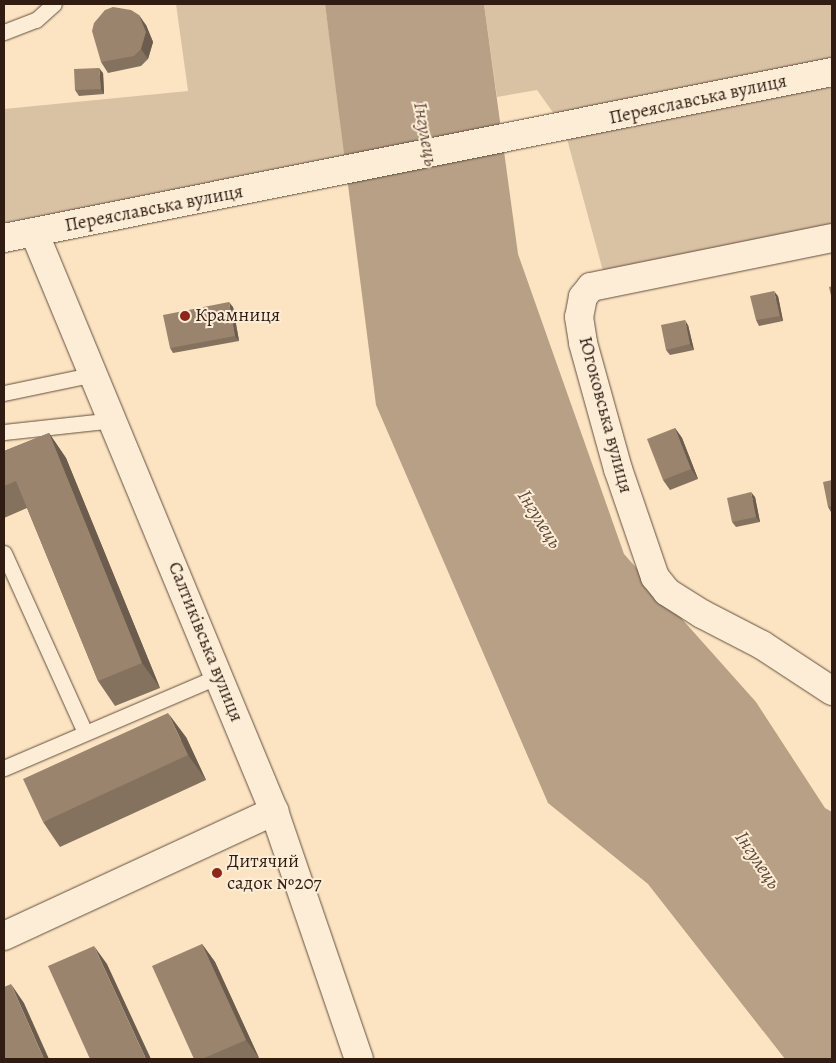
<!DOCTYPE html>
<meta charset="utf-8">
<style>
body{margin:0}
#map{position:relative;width:836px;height:1063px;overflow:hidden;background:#fce4c2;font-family:Alegreya,serif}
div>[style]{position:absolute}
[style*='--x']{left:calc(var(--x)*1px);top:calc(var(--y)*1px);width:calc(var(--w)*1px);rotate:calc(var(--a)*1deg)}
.green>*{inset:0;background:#d9c2a4}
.water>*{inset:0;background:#b7a086}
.roads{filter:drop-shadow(0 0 1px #634e3f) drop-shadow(0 0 1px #634e3f)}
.service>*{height:15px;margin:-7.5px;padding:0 7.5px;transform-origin:7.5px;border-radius:7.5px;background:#fdedd7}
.minor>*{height:28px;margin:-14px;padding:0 14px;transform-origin:14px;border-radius:14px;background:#fdedd7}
.tertiary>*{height:28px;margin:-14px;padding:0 14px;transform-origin:14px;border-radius:14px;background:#fdedd7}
.wall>*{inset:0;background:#84725f}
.shaded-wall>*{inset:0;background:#6c5c4d}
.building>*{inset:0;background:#9a846e}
.dots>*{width:14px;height:14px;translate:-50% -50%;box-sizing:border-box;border:2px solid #fdedd7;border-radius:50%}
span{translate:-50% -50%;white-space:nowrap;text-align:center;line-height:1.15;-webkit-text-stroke:4px #fdedd7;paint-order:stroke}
.street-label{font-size:19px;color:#301c13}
.poi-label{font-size:19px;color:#301c13}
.left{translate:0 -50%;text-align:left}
.water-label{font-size:20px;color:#5f4a3b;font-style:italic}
.frame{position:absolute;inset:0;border:5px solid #301c13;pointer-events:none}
</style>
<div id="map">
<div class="green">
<div style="clip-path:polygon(176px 4px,325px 4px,348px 171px,4px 223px,4px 109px,188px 91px)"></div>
<div style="clip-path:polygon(484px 4px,832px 4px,832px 236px,606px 282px,564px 128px,537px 90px,497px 97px)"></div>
</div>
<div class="water">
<div style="clip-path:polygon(325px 4px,484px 4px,518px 254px,624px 554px,756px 702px,825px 808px,832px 812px,832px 1059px,785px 1059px,648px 884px,548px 803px,376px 405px)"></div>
</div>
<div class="roads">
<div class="service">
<div style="--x:4;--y:32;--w:34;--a:-21"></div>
<div style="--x:36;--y:20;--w:24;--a:-42"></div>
<div style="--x:4;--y:393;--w:93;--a:-11.8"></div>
<div style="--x:4;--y:432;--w:111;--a:-6.2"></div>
<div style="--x:4;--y:553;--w:196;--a:65.7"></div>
<div style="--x:4;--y:768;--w:234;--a:-23.2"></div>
</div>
<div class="minor">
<div style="--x:34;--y:232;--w:627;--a:67.49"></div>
<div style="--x:274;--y:811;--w:262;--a:71.1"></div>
<div style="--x:832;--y:238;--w:246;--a:168.5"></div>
<div style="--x:591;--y:287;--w:13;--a:129"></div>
<div style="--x:583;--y:297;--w:20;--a:101"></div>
<div style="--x:579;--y:317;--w:26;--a:81"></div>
<div style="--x:583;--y:343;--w:131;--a:74.5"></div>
<div style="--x:618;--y:469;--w:114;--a:71.1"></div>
<div style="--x:655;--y:577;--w:19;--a:51"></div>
<div style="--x:667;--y:592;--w:41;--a:32.2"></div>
<div style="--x:702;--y:614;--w:68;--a:27.3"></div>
<div style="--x:762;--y:645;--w:84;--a:33.3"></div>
<div style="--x:4;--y:936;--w:298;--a:-24.8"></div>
</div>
<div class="tertiary">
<div style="--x:4;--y:238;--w:844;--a:-11.34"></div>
</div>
</div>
<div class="wall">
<div style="clip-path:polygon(146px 25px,153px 42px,148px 59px,141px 66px,108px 73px,101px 62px)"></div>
<div style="clip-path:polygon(103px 73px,104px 94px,79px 96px,75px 90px)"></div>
<div style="clip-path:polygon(778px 296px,783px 321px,759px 326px,756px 320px)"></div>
<div style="clip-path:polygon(233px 307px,239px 341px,173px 353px,170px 348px)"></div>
<div style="clip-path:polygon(688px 325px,694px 350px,670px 355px,666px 350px)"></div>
<div style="clip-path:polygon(675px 428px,682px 438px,698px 479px,670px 490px,663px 480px)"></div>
<div style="clip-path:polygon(49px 433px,66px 458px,160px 688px,115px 706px,98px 681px,27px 508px,4px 518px,4px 451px)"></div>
<div style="clip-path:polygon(832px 480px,832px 512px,831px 512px,828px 507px)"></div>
<div style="clip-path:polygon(755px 497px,760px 522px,736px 527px,732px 522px)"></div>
<div style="clip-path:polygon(186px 737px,206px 780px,60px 847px,43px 822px)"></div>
<div style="clip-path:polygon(202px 944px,215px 962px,259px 1058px,257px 1059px,194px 1059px)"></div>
</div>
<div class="shaded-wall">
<div style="clip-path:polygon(139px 15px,146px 25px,153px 42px,148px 59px,141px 49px)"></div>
<div style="clip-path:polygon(99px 68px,103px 73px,104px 94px,101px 89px)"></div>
<div style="clip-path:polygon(774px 291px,778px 296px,783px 321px,780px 316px)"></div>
<div style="clip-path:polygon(229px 302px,233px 307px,239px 341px,235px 336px)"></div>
<div style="clip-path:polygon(685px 320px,688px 325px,694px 350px,690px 344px)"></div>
<div style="clip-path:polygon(675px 428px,682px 438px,698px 479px,691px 469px)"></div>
<div style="clip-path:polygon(49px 433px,66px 458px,160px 688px,142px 663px)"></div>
<div style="clip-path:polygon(751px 492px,755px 497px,760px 522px,756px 517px)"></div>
<div style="clip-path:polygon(168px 713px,186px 737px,206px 780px,188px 755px)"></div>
<div style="clip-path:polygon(202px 944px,215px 962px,259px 1058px,246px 1040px)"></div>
<div style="clip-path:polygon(94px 946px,107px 964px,151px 1059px,146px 1059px)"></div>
<div style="clip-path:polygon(11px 984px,24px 1003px,49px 1059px,44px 1059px)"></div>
</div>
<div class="building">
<div style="clip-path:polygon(113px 7px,131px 10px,139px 15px,146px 32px,141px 49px,134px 56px,101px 62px,92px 31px,94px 23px,105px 10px)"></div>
<div style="clip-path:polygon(99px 68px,101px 89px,75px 90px,74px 69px)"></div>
<div style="clip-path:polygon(832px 286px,832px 300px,829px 287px)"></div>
<div style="clip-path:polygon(774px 291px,780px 316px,756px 320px,750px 296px)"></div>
<div style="clip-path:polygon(229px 302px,235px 336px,170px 348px,163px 315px)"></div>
<div style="clip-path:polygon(685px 320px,690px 344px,666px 350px,661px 325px)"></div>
<div style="clip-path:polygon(675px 428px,691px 469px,663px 480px,647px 439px)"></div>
<div style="clip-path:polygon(49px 433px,142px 663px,98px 681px,16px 481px,4px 486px,4px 451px)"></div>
<div style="clip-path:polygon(832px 480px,832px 506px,828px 507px,823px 482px)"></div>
<div style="clip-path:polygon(751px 492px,756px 517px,732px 522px,727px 498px)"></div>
<div style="clip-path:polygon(168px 713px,188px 755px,43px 822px,23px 779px)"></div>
<div style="clip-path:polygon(202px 944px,246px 1040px,202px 1059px,194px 1059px,152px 966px)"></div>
<div style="clip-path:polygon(94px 946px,146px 1059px,90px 1059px,48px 966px)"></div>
<div style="clip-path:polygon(11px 984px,44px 1059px,4px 1059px,4px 987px)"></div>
</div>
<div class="dots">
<div style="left:185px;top:316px;background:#8f2418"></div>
<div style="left:217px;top:873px;background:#8f2418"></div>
</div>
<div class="street-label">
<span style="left:698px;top:100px;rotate:-12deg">Переяславська вулиця</span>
<span style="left:154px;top:209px;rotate:-11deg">Переяславська вулиця</span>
<span style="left:605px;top:415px;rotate:75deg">Югоковська вулиця</span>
<span style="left:205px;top:642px;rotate:68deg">Салтиківська вулиця</span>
</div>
<div class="poi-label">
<span class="left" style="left:195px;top:316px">Крамниця</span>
<span class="left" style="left:227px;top:873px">Дитячий<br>садок №207</span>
</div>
<div class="water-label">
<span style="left:426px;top:134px;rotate:80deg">Інгулець</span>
<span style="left:540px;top:519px;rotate:58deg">Інгулець</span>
<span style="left:758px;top:860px;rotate:56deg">Інгулець</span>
</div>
<div class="frame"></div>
</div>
